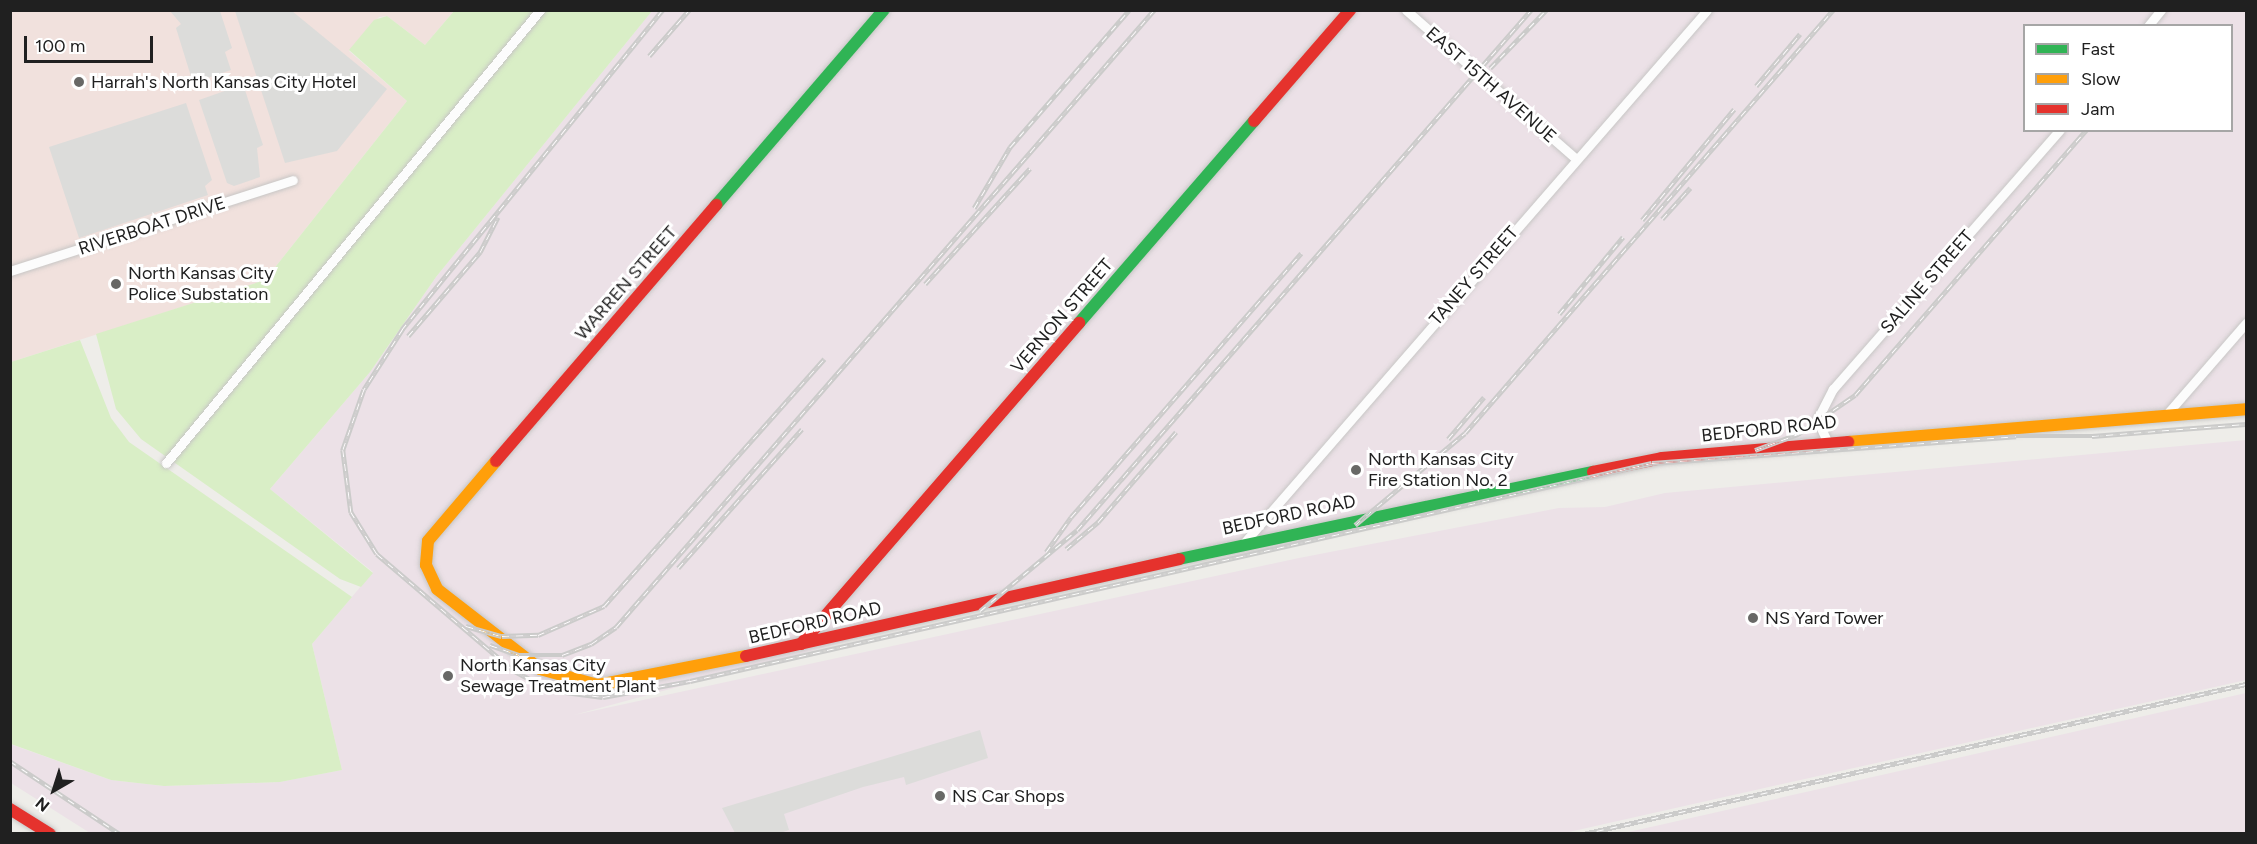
<!DOCTYPE html>
<style>
body{margin:0}
#map{position:relative;width:2257px;height:844px;overflow:hidden;background:#eeede9;font-family:Figtree,sans-serif}
div>[style]{position:absolute}
[style*='--x']{left:calc(var(--x)*1px);top:calc(var(--y)*1px);width:calc(var(--w)*1px);rotate:calc(var(--a)*1deg)}
.commercial>*{inset:0;background:#f1e1dd}
.industrial>*{inset:0;background:#ece1e7}
.religious>*{inset:0;background:#dcdcda}
.grass>*{inset:0;background:#d9eec6}
.roads{filter:drop-shadow(0 0 2px #c7c6c5) drop-shadow(0 0 2px #c7c6c5)}
.street>*{height:9px;margin:-4.5px;padding:0 4.5px;transform-origin:4.5px;border-radius:4.5px;background:#fcfcfc}
.fast>*{height:12px;margin:-6px;padding:0 6px;transform-origin:6px;border-radius:6px;background:#30b455}
.slow>*{height:12px;margin:-6px;padding:0 6px;transform-origin:6px;border-radius:6px;background:#ff9f0a}
.jam>*{height:12px;margin:-6px;padding:0 6px;transform-origin:6px;border-radius:6px;background:#e5322d}
.rail>*{height:4.5px;margin-top:-2.25px;transform-origin:0;background:repeating-linear-gradient(90deg,#fff 0 7px,#cbcbca 0 14px);box-sizing:border-box;border-block:2px solid #cbcbca}
.dots>*{width:16px;height:16px;translate:-50% -50%;box-sizing:border-box;border:3px solid #fff;border-radius:50%}
span{translate:-50% -50%;white-space:nowrap;text-align:center;line-height:1.15;-webkit-text-stroke:6px #fff;paint-order:stroke}
.poi-label{font-size:18px;color:#202020}
.left{translate:0 -50%;text-align:left}
.street-label{font-size:18px;color:#202020}
.frame{position:absolute;inset:0;border:12px solid #202020;pointer-events:none}
.legend{position:absolute;left:2023px;top:24px;width:210px;height:108px;box-sizing:border-box;background:#fff;border:2px solid #a6a6a6;margin:0;padding:8px 10px;list-style:none;font-size:18px;color:#202020}
.legend li{display:flex;align-items:center;gap:12px;height:30px}
.legend b{width:30px;border:2px solid #a6a6a6}
.north{position:absolute;left:24px;top:760px;width:60px;height:60px;-webkit-text-stroke:4px #fff;paint-order:stroke;rotate:219deg;font-size:16px;font-weight:700;line-height:24px;text-align:center;color:#202020}
.north::after{content:'';display:block;margin:auto;width:21px;height:27px;background:#202020;clip-path:polygon(50% 0,100% 100%,50% 72%,0 100%)}
.scale{position:absolute;left:24px;top:36px;width:129px;height:27px;box-sizing:border-box;border:3px solid #202020;border-top:0;padding-left:8px;font-size:18px;line-height:21px;white-space:nowrap;color:#202020;-webkit-text-stroke:4px #fff;paint-order:stroke}
</style>
<div id="map">
<div class="commercial">
<div style="clip-path:polygon(10px 11px,454px 11px,425px 45px,387px 16px,379px 17px,349px 51px,407px 101px,265px 280px,11px 362px)"></div>
</div>
<div class="industrial">
<div style="clip-path:polygon(evenodd,652px 11px,2246px 11px,2246px 412px,1627px 464px,999px 600px,574px 715px,1299px 558px,1559px 508px,1605px 507px,1665px 493px,2246px 440px,2246px 680px,1560px 834px,90px 833px,11px 783px,10px 744px,111px 780px,164px 786px,280px 782px,342px 770px,312px 644px,373px 572px,270px 489px,370px 372px,436px 277px,652px 11px,2024px 26px,2232px 26px,2232px 130px,2024px 130px,2024px 26px)"></div>
<div style="clip-path:polygon(2246px 693px,2246px 833px,1624px 833px)"></div>
</div>
<div class="religious">
<div style="clip-path:polygon(170px 11px,220px 11px,232px 48px,225px 52px,231px 70px,193px 83px,176px 28px,181px 24px)"></div>
<div style="clip-path:polygon(235px 11px,292px 11px,387px 89px,337px 151px,285px 163px)"></div>
<div style="clip-path:polygon(236px 87px,244px 87px,263px 145px,257px 148px,260px 177px,234px 186px,227px 183px,199px 100px)"></div>
<div style="clip-path:polygon(186px 103px,212px 180px,205px 186px,208px 195px,79px 238px,49px 147px)"></div>
<div style="clip-path:polygon(980px 730px,988px 758px,906px 785px,904px 777px,863px 787px,784px 814px,789px 830px,780px 833px,735px 833px,722px 808px)"></div>
</div>
<div class="grass">
<div style="clip-path:polygon(454px 11px,652px 11px,436px 277px,370px 372px,270px 489px,373px 573px,361px 587px,340px 579px,141px 439px,116px 409px,96px 334px,265px 280px,407px 101px,349px 50px,374px 20px,387px 16px,425px 45px)"></div>
<div style="clip-path:polygon(80px 340px,111px 418px,129px 442px,352px 597px,312px 644px,342px 770px,280px 782px,164px 786px,111px 780px,11px 744px,11px 362px)"></div>
</div>
<div class="roads">
<div class="street">
<div style="--x:1406;--y:10;--w:226;--a:41.2"></div>
<div style="--x:2148;--y:26;--w:21;--a:-51"></div>
<div style="--x:10;--y:271;--w:297;--a:-17.8"></div>
<div style="--x:2166;--y:415;--w:122;--a:-49"></div>
<div style="--x:1827;--y:441;--w:23;--a:-115"></div>
<div style="--x:1817;--y:420;--w:35;--a:-63"></div>
<div style="--x:1833;--y:389;--w:344;--a:-48.8"></div>
<div style="--x:166;--y:463;--w:587;--a:-50.46"></div>
<div style="--x:1243;--y:544;--w:707;--a:-49.01"></div>
</div>
<div class="fast">
<div style="--x:716;--y:205;--w:257;--a:-49.3"></div>
<div style="--x:1079;--y:323;--w:267;--a:-49.1"></div>
<div style="--x:1179;--y:559;--w:423;--a:-11.9"></div>
</div>
<div class="slow">
<div style="--x:1848;--y:442;--w:399;--a:-4.7"></div>
<div style="--x:496;--y:461;--w:105;--a:130.4"></div>
<div style="--x:428;--y:541;--w:24;--a:95"></div>
<div style="--x:426;--y:565;--w:26;--a:65"></div>
<div style="--x:437;--y:589;--w:130;--a:37.8"></div>
<div style="--x:540;--y:669;--w:60;--a:15.4"></div>
<div style="--x:598;--y:685;--w:151;--a:-11.1"></div>
</div>
<div class="jam">
<div style="--x:1254;--y:121;--w:147;--a:-49.1"></div>
<div style="--x:496;--y:461;--w:338;--a:-49.3"></div>
<div style="--x:1593;--y:472;--w:70;--a:-11.5"></div>
<div style="--x:1662;--y:458;--w:187;--a:-4.9"></div>
<div style="--x:801;--y:644;--w:425;--a:-49.1"></div>
<div style="--x:746;--y:656;--w:444;--a:-12.6"></div>
<div style="--x:10;--y:809;--w:47;--a:32"></div>
</div>
</div>
<div class="rail">
<div style="--x:663;--y:10;--w:412;--a:129.2"></div>
<div style="--x:403;--y:329;--w:72;--a:122.6"></div>
<div style="--x:364;--y:390;--w:64;--a:109.3"></div>
<div style="--x:343;--y:450;--w:63;--a:82.6"></div>
<div style="--x:351;--y:512;--w:49;--a:58.2"></div>
<div style="--x:377;--y:554;--w:179;--a:40.5"></div>
<div style="--x:513;--y:670;--w:42;--a:28.4"></div>
<div style="--x:550;--y:690;--w:53;--a:7.5"></div>
<div style="--x:603;--y:697;--w:88;--a:-10.4"></div>
<div style="--x:690;--y:681;--w:986;--a:-12.77"></div>
<div style="--x:1652;--y:463;--w:365;--a:-4.2"></div>
<div style="--x:2016;--y:436;--w:84;--a:0"></div>
<div style="--x:649;--y:56;--w:61;--a:-49"></div>
<div style="--x:1490;--y:68;--w:81;--a:-46"></div>
<div style="--x:1756;--y:86;--w:68;--a:-49.8"></div>
<div style="--x:974;--y:208;--w:71;--a:-59.5"></div>
<div style="--x:1010;--y:147;--w:181;--a:-49"></div>
<div style="--x:1662;--y:219;--w:42;--a:-47.9"></div>
<div style="--x:1642;--y:220;--w:144;--a:-50.3"></div>
<div style="--x:925;--y:284;--w:156;--a:-47.8"></div>
<div style="--x:1559;--y:314;--w:100;--a:-50.3"></div>
<div style="--x:408;--y:336;--w:111;--a:-49.4"></div>
<div style="--x:480;--y:252;--w:39;--a:-63"></div>
<div style="--x:2092;--y:436;--w:154;--a:-4.5"></div>
<div style="--x:1448;--y:439;--w:55;--a:-49.4"></div>
<div style="--x:1755;--y:450;--w:46;--a:-20.4"></div>
<div style="--x:1798;--y:434;--w:69;--a:-34.4"></div>
<div style="--x:1855;--y:395;--w:352;--a:-48.9"></div>
<div style="--x:1355;--y:525;--w:143;--a:-39.9"></div>
<div style="--x:1465;--y:433;--w:561;--a:-48.98"></div>
<div style="--x:1066;--y:549;--w:42;--a:-40.2"></div>
<div style="--x:1098;--y:522;--w:119;--a:-49.1"></div>
<div style="--x:1046;--y:552;--w:43;--a:-54.5"></div>
<div style="--x:1071;--y:517;--w:350;--a:-48.9"></div>
<div style="--x:678;--y:568;--w:186;--a:-48.3"></div>
<div style="--x:980;--y:611;--w:126;--a:-39.9"></div>
<div style="--x:1077;--y:530;--w:690;--a:-48.88"></div>
<div style="--x:466;--y:626;--w:37;--a:16"></div>
<div style="--x:502;--y:636;--w:36;--a:-2"></div>
<div style="--x:538;--y:635;--w:72;--a:-23.7"></div>
<div style="--x:604;--y:606;--w:331;--a:-48.3"></div>
<div style="--x:490;--y:645;--w:31;--a:19"></div>
<div style="--x:519;--y:655;--w:43;--a:0"></div>
<div style="--x:562;--y:655;--w:31;--a:-21"></div>
<div style="--x:591;--y:644;--w:30;--a:-34"></div>
<div style="--x:616;--y:627;--w:819;--a:-48.91"></div>
<div style="--x:10;--y:761;--w:132;--a:33.6"></div>
<div style="--x:1583;--y:834;--w:680;--a:-12.75"></div>
</div>
<div class="dots">
<div style="left:79px;top:82px;background:#686866"></div>
<div style="left:116px;top:284px;background:#686866"></div>
<div style="left:1356px;top:470px;background:#686866"></div>
<div style="left:1753px;top:618px;background:#686866"></div>
<div style="left:448px;top:676px;background:#686866"></div>
<div style="left:940px;top:796px;background:#686866"></div>
</div>
<div class="poi-label">
<span class="left" style="left:91px;top:82px">Harrah's North Kansas City Hotel</span>
<span class="left" style="left:128px;top:284px">North Kansas City<br>Police Substation</span>
<span class="left" style="left:1368px;top:470px">North Kansas City<br>Fire Station No. 2</span>
<span class="left" style="left:1765px;top:618px">NS Yard Tower</span>
<span class="left" style="left:460px;top:676px">North Kansas City<br>Sewage Treatment Plant</span>
<span class="left" style="left:952px;top:796px">NS Car Shops</span>
</div>
<div class="street-label">
<span style="left:1491px;top:85px;rotate:41deg">EAST 15TH AVENUE</span>
<span style="left:152px;top:226px;rotate:-18deg">RIVERBOAT DRIVE</span>
<span style="left:1474px;top:276px;rotate:-49deg">TANEY STREET</span>
<span style="left:1927px;top:282px;rotate:-49deg">SALINE STREET</span>
<span style="left:626px;top:283px;rotate:-49deg">WARREN STREET</span>
<span style="left:1062px;top:316px;rotate:-49deg">VERNON STREET</span>
<span style="left:1769px;top:429px;rotate:-6deg">BEDFORD ROAD</span>
<span style="left:1289px;top:515px;rotate:-12deg">BEDFORD ROAD</span>
<span style="left:815px;top:623px;rotate:-13deg">BEDFORD ROAD</span>
</div>
<div class="frame"></div>
<ul class="legend">
<li><b style="height:8px;background:#30b455"></b>Fast</li>
<li><b style="height:8px;background:#ff9f0a"></b>Slow</li>
<li><b style="height:8px;background:#e5322d"></b>Jam</li>
</ul>
<div class="north">N</div>
<div class="scale">100 m</div>
</div>
